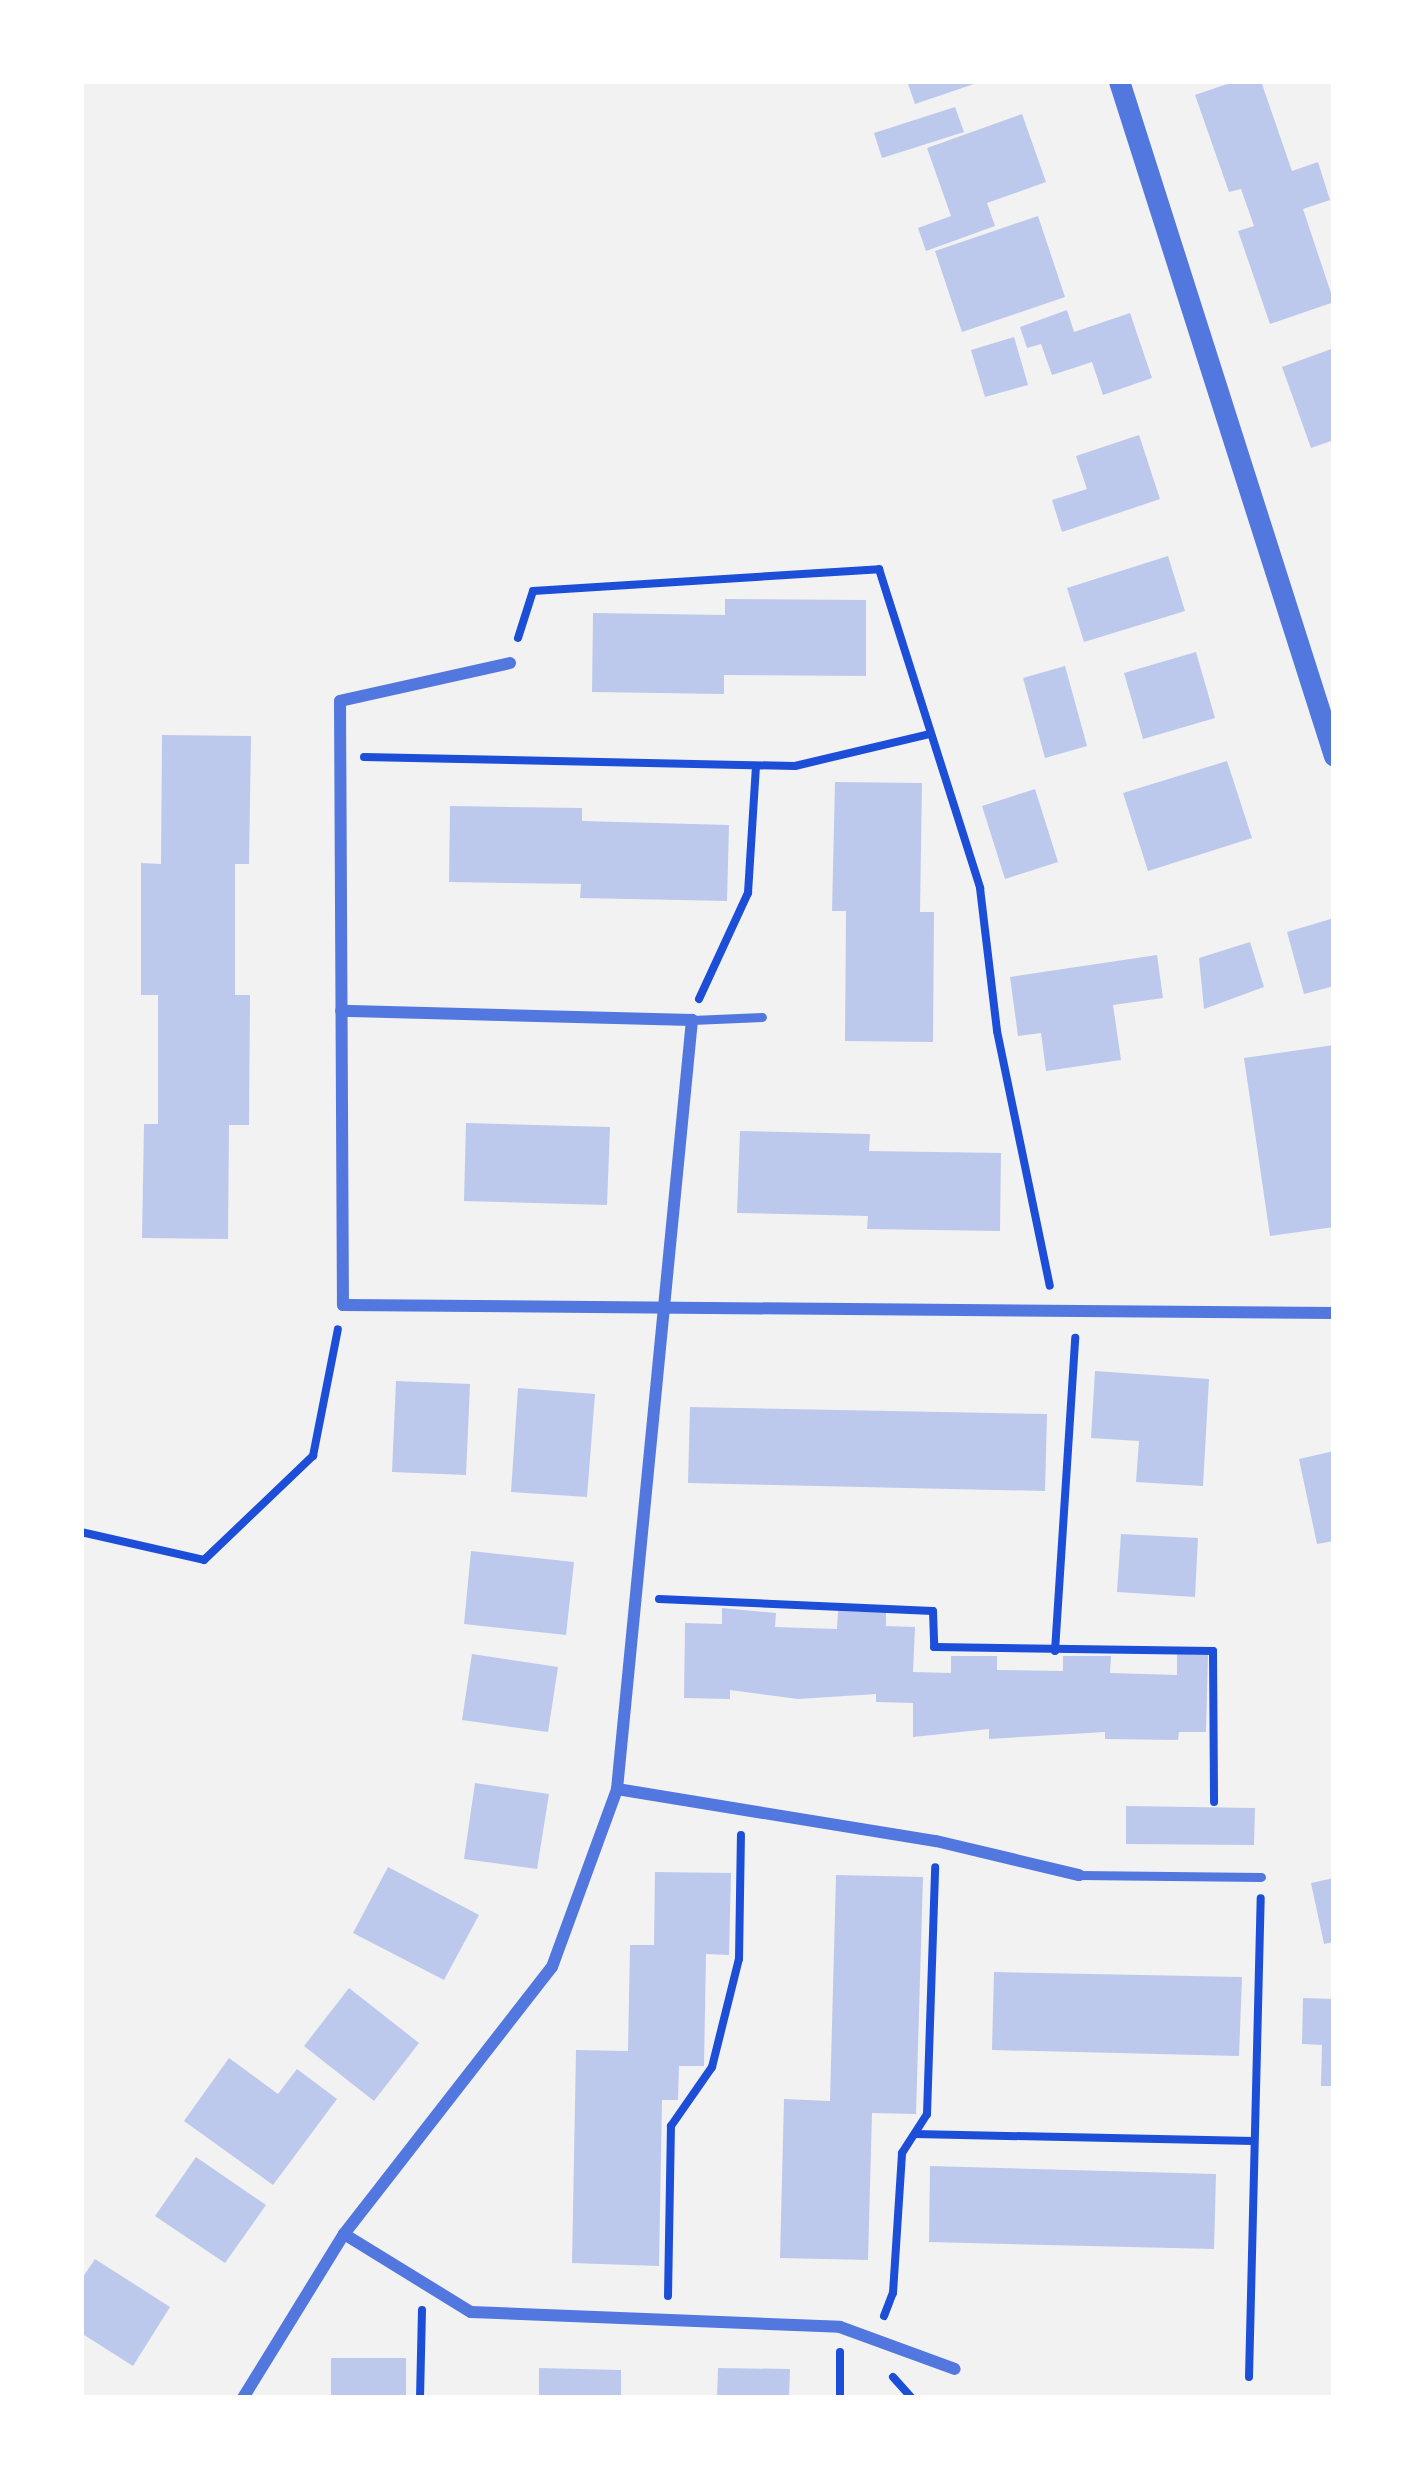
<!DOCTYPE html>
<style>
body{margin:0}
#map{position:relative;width:1415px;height:2479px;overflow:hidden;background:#f2f2f2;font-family:Commissioner,sans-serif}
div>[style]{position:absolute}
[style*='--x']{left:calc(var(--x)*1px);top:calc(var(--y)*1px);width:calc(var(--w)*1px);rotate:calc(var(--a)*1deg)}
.building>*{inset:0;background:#bdc9ec}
.path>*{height:8px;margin:-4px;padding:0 4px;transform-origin:4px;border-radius:4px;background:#1d4ed8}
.service>*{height:9px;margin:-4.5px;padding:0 4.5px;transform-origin:4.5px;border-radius:4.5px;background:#5277de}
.minor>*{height:12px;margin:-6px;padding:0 6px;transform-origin:6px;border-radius:6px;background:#5277de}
.tertiary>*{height:21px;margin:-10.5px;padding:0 10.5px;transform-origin:10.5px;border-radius:10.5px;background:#5277de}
span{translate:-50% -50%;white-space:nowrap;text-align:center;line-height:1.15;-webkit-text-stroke:9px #fff;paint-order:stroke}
.frame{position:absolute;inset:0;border:84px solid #fff;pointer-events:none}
</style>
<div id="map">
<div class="building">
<div style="clip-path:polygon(907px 81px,980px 81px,980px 82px,915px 104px)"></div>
<div style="clip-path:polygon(1236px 81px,1261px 81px,1292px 171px,1318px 162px,1330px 200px,1303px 209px,1334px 302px,1270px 324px,1238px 231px,1254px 226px,1241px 189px,1229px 192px,1195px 95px)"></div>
<div style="clip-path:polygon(955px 107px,964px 132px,882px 158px,874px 133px)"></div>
<div style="clip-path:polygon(1022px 114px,1046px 182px,987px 203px,995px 226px,926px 251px,918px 228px,951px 216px,927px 148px)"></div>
<div style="clip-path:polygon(1038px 216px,1065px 297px,962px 332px,935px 251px)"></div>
<div style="clip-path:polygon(1067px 310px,1074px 332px,1130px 313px,1152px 378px,1103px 395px,1092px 362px,1052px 375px,1041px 344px,1027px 348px,1020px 327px)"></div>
<div style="clip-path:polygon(1014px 337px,1028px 385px,985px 397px,971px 350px)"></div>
<div style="clip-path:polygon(1334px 348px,1334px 440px,1311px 448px,1282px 367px)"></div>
<div style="clip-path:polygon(1139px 435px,1160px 499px,1062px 532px,1052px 500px,1087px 489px,1076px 456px)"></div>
<div style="clip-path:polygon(1168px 556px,1185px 611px,1084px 642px,1067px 588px)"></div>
<div style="clip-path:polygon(725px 599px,866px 600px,866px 676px,724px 675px,724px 694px,592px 692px,593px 613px,725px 615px)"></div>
<div style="clip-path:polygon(1196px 652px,1215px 718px,1143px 739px,1124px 673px)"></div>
<div style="clip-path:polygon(1065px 666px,1087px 746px,1045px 758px,1023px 678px)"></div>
<div style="clip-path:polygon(162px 735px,251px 736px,249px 864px,235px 864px,235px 995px,250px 995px,249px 1125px,229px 1125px,228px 1239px,142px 1238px,144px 1124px,158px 1124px,158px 995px,141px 995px,141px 863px,161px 864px)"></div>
<div style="clip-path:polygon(1227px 761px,1252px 838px,1148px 871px,1123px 793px)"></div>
<div style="clip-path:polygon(835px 782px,922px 783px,920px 912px,934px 912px,933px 1042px,845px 1041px,846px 911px,832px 911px)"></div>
<div style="clip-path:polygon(1035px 789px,1058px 862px,1005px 879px,982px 806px)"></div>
<div style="clip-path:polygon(450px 806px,582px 808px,582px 821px,729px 825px,727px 901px,580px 898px,581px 884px,449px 882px)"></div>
<div style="clip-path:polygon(1334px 918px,1334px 986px,1304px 994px,1287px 932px)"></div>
<div style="clip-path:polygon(1250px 942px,1264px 987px,1204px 1009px,1199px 958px)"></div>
<div style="clip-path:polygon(1157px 955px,1163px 998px,1113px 1005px,1121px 1060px,1046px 1071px,1041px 1033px,1018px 1036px,1010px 977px)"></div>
<div style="clip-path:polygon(1334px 1045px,1334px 1227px,1270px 1236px,1244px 1058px)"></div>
<div style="clip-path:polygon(466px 1123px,610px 1127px,607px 1205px,464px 1201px)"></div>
<div style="clip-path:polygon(740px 1131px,870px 1134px,869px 1151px,1001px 1153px,1000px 1231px,867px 1229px,868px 1216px,737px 1213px)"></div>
<div style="clip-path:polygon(1095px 1371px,1209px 1379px,1203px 1486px,1136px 1482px,1139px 1441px,1091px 1438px)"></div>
<div style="clip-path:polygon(396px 1381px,470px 1384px,466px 1475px,392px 1472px)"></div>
<div style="clip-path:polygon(518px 1388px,595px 1394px,587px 1497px,511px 1492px)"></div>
<div style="clip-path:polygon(690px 1407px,1047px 1414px,1045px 1491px,688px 1483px)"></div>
<div style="clip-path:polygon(1334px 1451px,1334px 1541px,1317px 1544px,1299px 1459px)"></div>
<div style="clip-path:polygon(1121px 1534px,1198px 1538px,1195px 1597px,1117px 1592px)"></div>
<div style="clip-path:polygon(471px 1551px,574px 1562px,566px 1635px,464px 1624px)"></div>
<div style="clip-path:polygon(722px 1608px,776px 1613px,775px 1627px,837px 1629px,838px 1611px,886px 1612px,886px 1626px,915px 1627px,913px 1672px,951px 1673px,951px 1656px,997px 1656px,997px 1670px,1063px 1671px,1063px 1656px,1111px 1656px,1110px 1673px,1177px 1675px,1177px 1654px,1208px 1655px,1206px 1732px,1179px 1732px,1178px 1740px,1105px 1739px,1105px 1732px,989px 1739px,989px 1729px,913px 1737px,913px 1703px,876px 1702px,876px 1694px,798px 1699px,730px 1690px,730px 1699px,684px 1698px,685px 1623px,722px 1624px)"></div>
<div style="clip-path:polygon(472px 1654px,558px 1667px,548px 1732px,462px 1720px)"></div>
<div style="clip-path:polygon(475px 1783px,549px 1794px,537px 1869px,464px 1859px)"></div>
<div style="clip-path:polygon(1126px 1806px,1255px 1808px,1254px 1845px,1126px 1844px)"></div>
<div style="clip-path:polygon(388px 1867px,479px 1915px,444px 1980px,353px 1933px)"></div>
<div style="clip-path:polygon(655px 1872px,731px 1873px,729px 1955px,706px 1954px,704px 2066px,679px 2066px,678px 2100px,662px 2100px,659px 2266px,572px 2263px,576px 2050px,628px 2051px,630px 1945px,654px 1945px)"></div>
<div style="clip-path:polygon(836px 1875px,923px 1877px,916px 2114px,872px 2113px,868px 2260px,780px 2258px,784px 2099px,830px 2101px)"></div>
<div style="clip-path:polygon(1334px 1878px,1334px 1942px,1324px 1944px,1311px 1883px)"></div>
<div style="clip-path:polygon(994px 1972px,1242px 1977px,1239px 2056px,992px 2050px)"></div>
<div style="clip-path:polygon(349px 1988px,419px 2043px,374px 2101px,304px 2046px)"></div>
<div style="clip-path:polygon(1303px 1998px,1334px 1999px,1334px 2086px,1321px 2086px,1322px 2045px,1302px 2044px)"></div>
<div style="clip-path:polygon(229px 2058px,278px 2094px,297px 2069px,337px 2099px,273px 2185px,184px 2121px)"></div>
<div style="clip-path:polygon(196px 2157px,266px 2205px,225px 2263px,155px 2216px)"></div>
<div style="clip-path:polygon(930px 2166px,1216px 2174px,1214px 2249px,929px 2242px)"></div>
<div style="clip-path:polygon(95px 2259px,170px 2307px,133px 2366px,81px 2333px,81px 2280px)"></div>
<div style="clip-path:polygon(331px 2358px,406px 2358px,406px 2398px,331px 2398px)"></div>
<div style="clip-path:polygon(539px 2368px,621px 2370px,621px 2398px,539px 2398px)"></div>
<div style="clip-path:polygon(718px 2368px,790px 2369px,789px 2398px,717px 2398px)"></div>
</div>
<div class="path">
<div style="--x:518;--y:638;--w:49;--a:-72.3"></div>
<div style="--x:533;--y:591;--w:347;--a:-3.6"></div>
<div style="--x:879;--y:569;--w:335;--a:72.4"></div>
<div style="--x:980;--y:888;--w:144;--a:83.2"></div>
<div style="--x:997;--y:1031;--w:260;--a:78.3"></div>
<div style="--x:364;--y:757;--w:431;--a:1.2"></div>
<div style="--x:795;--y:766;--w:138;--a:-13.4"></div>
<div style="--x:699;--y:999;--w:117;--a:-65.2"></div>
<div style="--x:748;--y:893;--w:127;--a:-86.4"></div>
<div style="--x:81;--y:1532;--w:126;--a:12.8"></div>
<div style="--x:204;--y:1560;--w:151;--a:-43.7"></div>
<div style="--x:313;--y:1456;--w:129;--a:-78.9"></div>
<div style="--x:659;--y:1599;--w:274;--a:2.5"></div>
<div style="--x:933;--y:1611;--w:36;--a:88"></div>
<div style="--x:934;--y:1647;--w:279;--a:0.8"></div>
<div style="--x:1213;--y:1651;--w:151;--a:89.6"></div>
<div style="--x:1055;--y:1651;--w:314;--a:-86.3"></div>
<div style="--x:915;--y:2134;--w:339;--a:1.2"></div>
<div style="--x:668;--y:2296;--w:170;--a:-89"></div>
<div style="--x:671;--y:2126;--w:72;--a:-55.2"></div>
<div style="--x:712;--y:2067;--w:111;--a:-76"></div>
<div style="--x:739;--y:1959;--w:124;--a:-89.1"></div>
<div style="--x:884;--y:2316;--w:25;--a:-69"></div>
<div style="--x:893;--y:2293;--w:140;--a:-86.3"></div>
<div style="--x:902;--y:2153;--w:46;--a:-57.3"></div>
<div style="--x:927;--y:2114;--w:247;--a:-88.1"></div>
<div style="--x:893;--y:2377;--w:28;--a:48"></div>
<div style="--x:1249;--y:2377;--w:479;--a:-88.6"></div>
<div style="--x:420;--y:2398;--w:88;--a:-88.7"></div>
<div style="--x:840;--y:2398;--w:46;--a:-90"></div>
</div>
<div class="service">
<div style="--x:692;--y:1020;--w:70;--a:-2.5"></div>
<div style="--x:1079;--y:1875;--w:182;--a:0.6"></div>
</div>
<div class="minor">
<div style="--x:510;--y:663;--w:174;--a:167.4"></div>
<div style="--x:340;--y:701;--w:604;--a:89.72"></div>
<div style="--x:343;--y:1305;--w:991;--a:0.46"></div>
<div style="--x:617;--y:1789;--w:323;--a:9.3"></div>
<div style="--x:936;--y:1841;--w:147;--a:13.4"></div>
<div style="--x:344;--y:2234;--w:149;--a:31.6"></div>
<div style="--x:471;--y:2312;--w:369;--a:2.3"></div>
<div style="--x:840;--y:2327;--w:122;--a:20.1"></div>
<div style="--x:243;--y:2398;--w:193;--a:-58.4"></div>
<div style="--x:344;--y:2234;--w:338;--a:-52.1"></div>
<div style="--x:552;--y:1967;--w:189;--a:-69.9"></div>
<div style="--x:617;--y:1789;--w:773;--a:-84.43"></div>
<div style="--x:692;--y:1020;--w:351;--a:-178.5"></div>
</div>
<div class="tertiary">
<div style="--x:1119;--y:81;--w:708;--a:72.33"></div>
</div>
<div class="frame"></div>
</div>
